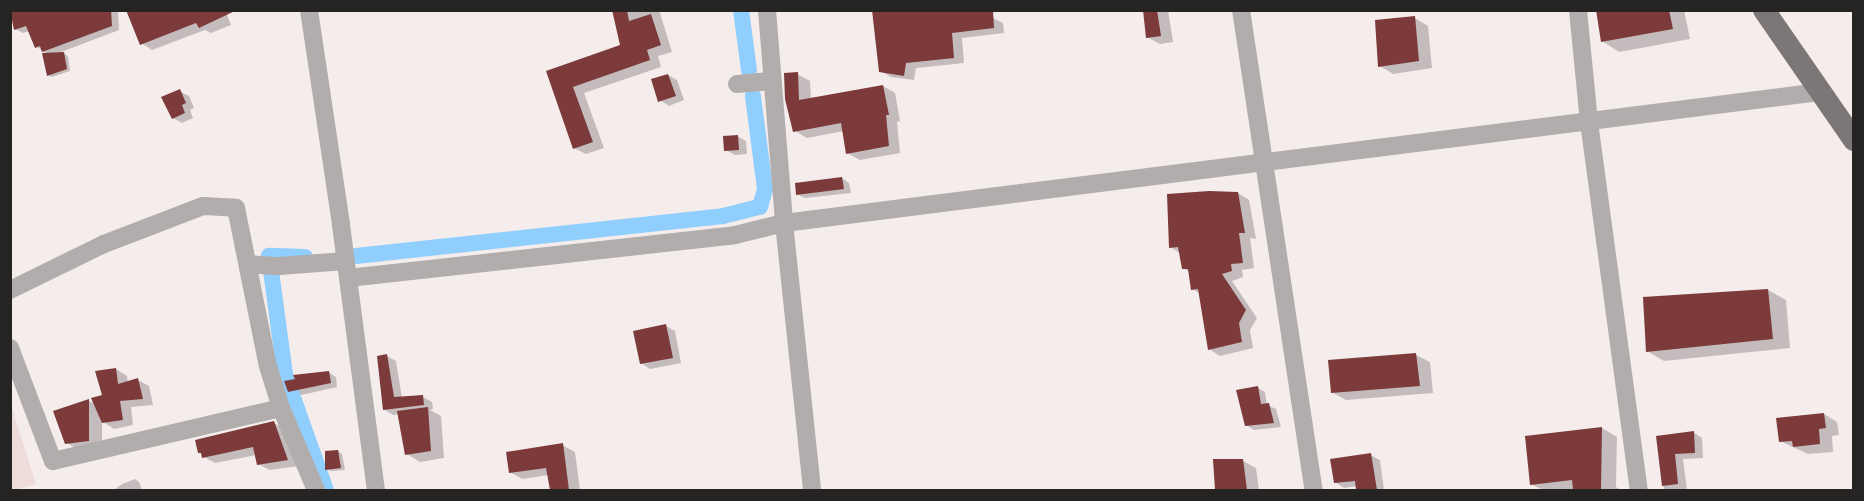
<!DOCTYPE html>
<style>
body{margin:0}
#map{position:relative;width:1864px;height:501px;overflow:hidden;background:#f5ecec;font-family:"Noto Sans",sans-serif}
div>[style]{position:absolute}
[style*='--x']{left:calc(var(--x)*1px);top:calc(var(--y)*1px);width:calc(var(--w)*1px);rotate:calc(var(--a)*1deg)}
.built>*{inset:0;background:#eedcdb}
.shadow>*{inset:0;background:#0003}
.canal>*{height:16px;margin:-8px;padding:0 8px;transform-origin:8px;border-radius:8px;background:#90cffd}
.building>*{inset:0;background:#7c3a3b}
.minor>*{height:18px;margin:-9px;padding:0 9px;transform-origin:9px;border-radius:9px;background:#b1adad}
.major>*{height:22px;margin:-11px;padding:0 11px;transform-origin:11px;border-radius:11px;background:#7d7676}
span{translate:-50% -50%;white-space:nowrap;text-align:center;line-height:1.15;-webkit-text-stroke:6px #fff;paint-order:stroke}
.frame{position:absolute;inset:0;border:12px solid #262323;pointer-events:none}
</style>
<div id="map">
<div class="built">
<div style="clip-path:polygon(10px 402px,36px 484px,15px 490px,11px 490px)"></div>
</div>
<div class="shadow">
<div style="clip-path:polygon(10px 10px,118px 10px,119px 30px,61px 52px,68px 56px,70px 71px,52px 77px,48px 75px,48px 54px,37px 47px,30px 31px,23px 33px,15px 29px)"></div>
<div style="clip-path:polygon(225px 10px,231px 25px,211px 33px,205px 30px,152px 50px,141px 43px)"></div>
<div style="clip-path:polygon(614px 10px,659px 10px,672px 52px,658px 56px,661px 67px,584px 93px,604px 148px,586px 154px,574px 148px,547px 72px,622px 46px)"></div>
<div style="clip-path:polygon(873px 10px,993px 18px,1003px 23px,1004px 33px,962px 38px,964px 63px,916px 68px,914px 80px,891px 77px,881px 71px)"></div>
<div style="clip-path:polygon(1144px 10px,1168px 10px,1173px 42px,1160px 44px,1147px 37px)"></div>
<div style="clip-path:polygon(1597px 10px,1684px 10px,1690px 39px,1619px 52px,1602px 41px)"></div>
<div style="clip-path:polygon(1415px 18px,1428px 26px,1432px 68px,1393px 74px,1380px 66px)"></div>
<div style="clip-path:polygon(797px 74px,810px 81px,811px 99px,883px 86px,895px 93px,900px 121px,897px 122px,900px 153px,860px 160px,847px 153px,844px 131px,807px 138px,795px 131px)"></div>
<div style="clip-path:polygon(668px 75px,677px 80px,684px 100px,669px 106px,660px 100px)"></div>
<div style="clip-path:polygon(179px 91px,189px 96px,194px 108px,190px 110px,193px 118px,182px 123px,173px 118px)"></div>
<div style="clip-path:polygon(737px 136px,746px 141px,747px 154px,735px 155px,726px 150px)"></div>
<div style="clip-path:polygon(842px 178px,849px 183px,851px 193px,805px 198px,797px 194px)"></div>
<div style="clip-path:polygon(1238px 193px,1249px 200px,1256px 239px,1250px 238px,1254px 268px,1242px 270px,1243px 277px,1232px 281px,1257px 318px,1250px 330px,1253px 348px,1220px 356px,1209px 349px,1200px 294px,1193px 289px,1190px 272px,1183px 268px,1180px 253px,1170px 247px)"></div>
<div style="clip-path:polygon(1768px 290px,1786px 300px,1790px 348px,1664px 361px,1647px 351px)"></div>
<div style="clip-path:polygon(666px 326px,675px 331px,681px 363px,650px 369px,641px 363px)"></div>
<div style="clip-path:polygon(1416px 355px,1430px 362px,1433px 393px,1346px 400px,1333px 393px)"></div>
<div style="clip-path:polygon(387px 356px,396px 361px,402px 398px,423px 397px,432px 402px,433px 409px,430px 410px,441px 416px,444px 458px,420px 462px,407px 454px,399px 414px,393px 415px,384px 409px)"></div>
<div style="clip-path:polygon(116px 369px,127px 376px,128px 383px,138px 380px,149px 386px,153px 405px,131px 407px,133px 425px,114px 429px,102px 421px,102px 448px,80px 451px,67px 443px,89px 401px,95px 404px,104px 396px)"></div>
<div style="clip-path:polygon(328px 372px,336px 377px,337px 387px,297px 396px,289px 391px)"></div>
<div style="clip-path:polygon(1258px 388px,1265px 392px,1267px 405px,1276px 409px,1281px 427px,1254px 430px,1246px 425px)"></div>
<div style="clip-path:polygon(1824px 414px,1837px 422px,1839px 435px,1832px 436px,1833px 452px,1808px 454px,1780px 441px)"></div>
<div style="clip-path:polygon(274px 423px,285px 429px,299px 466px,270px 470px,258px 464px,256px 455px,215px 463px,204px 457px)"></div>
<div style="clip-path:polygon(1602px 428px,1617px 437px,1616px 487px,1621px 490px,1543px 490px,1531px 484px)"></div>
<div style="clip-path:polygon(1693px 432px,1702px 438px,1703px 458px,1683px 459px,1687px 490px,1664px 490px,1658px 437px)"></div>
<div style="clip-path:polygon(562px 445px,575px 452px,580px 490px,551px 490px,549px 475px,522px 479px,510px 472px)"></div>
<div style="clip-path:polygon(338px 451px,342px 454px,345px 470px,331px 471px,327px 469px)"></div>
<div style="clip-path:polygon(1370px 455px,1380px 460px,1384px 490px,1357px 490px,1357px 486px,1344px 488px,1335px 482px)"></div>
<div style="clip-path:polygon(1215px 461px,1243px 461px,1256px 468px,1259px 490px,1216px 490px)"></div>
<div style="clip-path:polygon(135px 479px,139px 482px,142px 490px,114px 490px,122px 484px)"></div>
</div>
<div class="canal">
<div style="--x:741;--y:10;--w:61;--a:82.4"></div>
<div style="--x:356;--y:256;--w:369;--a:-6.2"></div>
<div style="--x:723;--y:216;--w:38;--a:-14"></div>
<div style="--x:760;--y:207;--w:19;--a:-74"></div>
<div style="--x:765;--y:189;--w:94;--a:-97.4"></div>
<div style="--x:305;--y:257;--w:36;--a:-178"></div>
<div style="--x:269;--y:256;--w:120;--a:82.3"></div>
<div style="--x:285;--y:375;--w:122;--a:70.4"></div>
</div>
<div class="building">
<div style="clip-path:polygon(10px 10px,111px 10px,112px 26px,42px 52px,40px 46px,35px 48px,26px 26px,14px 30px)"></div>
<div style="clip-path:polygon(126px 10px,237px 10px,199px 28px,196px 23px,140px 45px)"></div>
<div style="clip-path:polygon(612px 10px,627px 10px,629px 21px,651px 14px,661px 45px,647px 50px,650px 60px,573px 87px,593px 142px,573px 149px,546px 71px,620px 45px)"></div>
<div style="clip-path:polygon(872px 10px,993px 10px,994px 28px,952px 33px,954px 58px,906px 63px,904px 76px,879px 72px)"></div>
<div style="clip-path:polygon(1143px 10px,1157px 10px,1161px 36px,1146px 38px)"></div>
<div style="clip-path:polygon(1596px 10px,1669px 10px,1673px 29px,1601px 42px)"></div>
<div style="clip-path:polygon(1415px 16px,1419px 61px,1378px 67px,1375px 20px)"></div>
<div style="clip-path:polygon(64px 52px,67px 69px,47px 76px,42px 53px)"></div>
<div style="clip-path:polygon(798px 72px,799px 100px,883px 85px,889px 115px,886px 115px,889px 146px,846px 154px,841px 123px,793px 132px,785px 99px,784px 73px)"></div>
<div style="clip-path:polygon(668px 74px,676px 96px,658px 102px,651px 79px)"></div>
<div style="clip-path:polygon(180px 89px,186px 103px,182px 105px,185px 113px,172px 119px,161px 97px)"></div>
<div style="clip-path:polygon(738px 135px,739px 150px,724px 151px,723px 136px)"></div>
<div style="clip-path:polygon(842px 177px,844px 189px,796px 195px,795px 183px)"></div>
<div style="clip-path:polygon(1209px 191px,1238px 192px,1245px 233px,1239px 233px,1243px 263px,1231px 264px,1232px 271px,1222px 274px,1246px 310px,1239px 323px,1242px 342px,1208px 350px,1198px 289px,1191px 290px,1188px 269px,1182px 269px,1178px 247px,1169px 248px,1167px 194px)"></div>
<div style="clip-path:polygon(1768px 289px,1773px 339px,1646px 352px,1643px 297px)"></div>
<div style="clip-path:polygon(666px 324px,673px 358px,640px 364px,633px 331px)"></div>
<div style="clip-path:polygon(1416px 353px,1420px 386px,1331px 393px,1328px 360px)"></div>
<div style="clip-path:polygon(387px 354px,394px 397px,423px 395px,424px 405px,383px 410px,377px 356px)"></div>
<div style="clip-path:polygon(116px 368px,118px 384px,138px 378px,143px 399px,120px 401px,123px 420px,102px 423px,91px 398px,102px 395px,95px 371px)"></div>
<div style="clip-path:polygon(329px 371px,331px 383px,288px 392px,284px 381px,295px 379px,293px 375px)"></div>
<div style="clip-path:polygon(1258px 386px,1261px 404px,1269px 403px,1274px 423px,1245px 426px,1236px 390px)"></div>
<div style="clip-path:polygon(89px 399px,89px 441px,65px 444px,53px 411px)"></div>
<div style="clip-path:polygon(428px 407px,431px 451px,405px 455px,397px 411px)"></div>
<div style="clip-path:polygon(1824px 413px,1826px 428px,1819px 429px,1820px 444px,1793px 447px,1792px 441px,1779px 442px,1776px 418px)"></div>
<div style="clip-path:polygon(274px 421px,288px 460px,257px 465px,253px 447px,202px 458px,201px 453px,198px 453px,195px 440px)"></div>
<div style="clip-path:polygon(1602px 427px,1601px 490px,1573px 490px,1572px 480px,1530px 485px,1525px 436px)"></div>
<div style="clip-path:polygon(1694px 431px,1695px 453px,1675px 454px,1678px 484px,1662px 486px,1656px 436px)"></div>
<div style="clip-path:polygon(563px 443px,569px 490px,550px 490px,546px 468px,509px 473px,506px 452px)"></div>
<div style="clip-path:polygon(338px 450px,341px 468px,325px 470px,325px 451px)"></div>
<div style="clip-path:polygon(1371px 453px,1377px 490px,1356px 490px,1355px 481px,1334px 483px,1330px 459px)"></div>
<div style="clip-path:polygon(1213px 459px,1243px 459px,1247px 490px,1215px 490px)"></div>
</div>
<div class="minor">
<div style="--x:309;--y:10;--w:217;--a:81.5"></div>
<div style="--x:341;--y:225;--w:267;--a:82.5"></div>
<div style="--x:767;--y:10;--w:214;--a:85.4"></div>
<div style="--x:784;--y:223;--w:268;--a:84"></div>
<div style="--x:1241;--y:10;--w:486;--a:81.4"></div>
<div style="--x:1578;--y:10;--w:113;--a:84.4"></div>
<div style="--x:1589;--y:122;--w:371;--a:82.3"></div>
<div style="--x:737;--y:84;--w:35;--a:-5"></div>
<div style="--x:248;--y:264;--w:31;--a:4"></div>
<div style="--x:279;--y:266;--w:67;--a:-4.3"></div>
<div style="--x:348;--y:278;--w:389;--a:-6.3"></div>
<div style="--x:735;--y:235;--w:50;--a:-13.8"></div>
<div style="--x:784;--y:223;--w:1044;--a:-7.21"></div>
<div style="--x:10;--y:290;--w:105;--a:-26.1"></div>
<div style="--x:104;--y:244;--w:106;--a:-21"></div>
<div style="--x:203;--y:206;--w:33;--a:3"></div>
<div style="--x:236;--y:208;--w:161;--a:78.6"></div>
<div style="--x:268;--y:366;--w:44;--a:72.8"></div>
<div style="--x:281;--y:408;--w:89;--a:66.9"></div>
<div style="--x:10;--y:348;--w:121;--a:69.2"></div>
<div style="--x:53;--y:461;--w:234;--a:-13.1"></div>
</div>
<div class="major">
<div style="--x:1764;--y:10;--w:158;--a:55.3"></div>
</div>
<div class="frame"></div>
</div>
